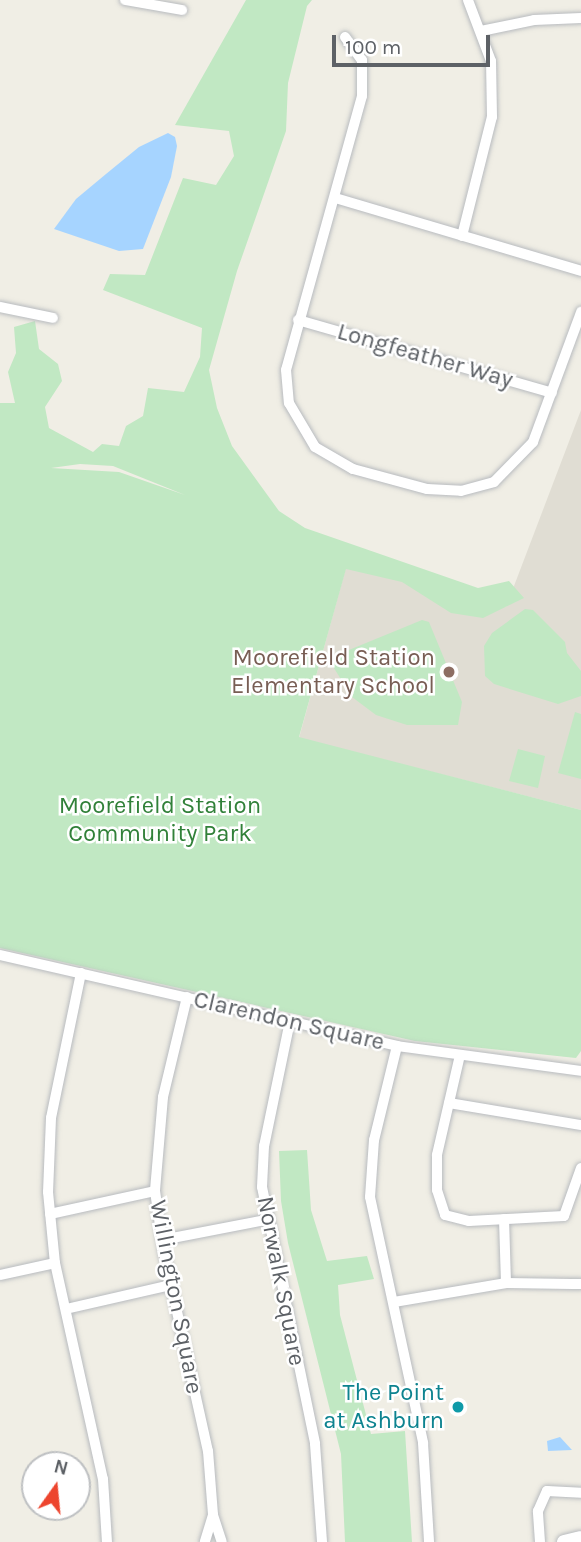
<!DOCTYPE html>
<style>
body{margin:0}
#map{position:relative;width:581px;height:1542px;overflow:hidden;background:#f0eee5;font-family:Karla,sans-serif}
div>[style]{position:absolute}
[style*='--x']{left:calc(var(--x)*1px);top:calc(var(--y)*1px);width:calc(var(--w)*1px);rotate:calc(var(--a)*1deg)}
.education>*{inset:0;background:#e0ddd3}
.green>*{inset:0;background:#c1e8c3}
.water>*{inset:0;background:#a6d4ff}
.roads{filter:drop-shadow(0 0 2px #b8bbbf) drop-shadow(0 0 2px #b8bbbf)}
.street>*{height:10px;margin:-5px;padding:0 5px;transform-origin:5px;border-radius:5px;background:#fff}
.secondary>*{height:14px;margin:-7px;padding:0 7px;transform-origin:7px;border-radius:7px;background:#fff}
.dots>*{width:19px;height:19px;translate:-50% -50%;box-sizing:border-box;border:4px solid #fff;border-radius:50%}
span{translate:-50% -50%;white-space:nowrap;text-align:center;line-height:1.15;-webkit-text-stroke:5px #fff;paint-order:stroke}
.street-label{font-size:24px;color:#5d6166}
.education-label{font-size:24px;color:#785e54}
.right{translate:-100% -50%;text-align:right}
.park-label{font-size:24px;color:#318139}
.culture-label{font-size:24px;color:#0d838f}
.north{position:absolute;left:21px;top:1451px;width:70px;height:70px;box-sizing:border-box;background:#fff;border:2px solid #bec0c2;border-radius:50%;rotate:15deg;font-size:19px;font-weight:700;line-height:28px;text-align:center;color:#5d6166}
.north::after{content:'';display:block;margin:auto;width:24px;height:32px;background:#ed452e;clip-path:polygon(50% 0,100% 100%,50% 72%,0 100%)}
.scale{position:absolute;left:332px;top:35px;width:158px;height:32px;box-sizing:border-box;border:4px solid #5d6166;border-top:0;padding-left:9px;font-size:21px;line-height:24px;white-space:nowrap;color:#5d6166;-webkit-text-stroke:5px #fff;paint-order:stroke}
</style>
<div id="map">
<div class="education">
<div style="clip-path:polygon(581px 410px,581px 810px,299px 738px,350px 553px,506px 607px)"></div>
</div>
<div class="green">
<div style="clip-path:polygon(evenodd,246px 0,312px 0,307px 6px,288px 83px,286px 131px,237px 271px,209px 370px,217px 408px,232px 446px,279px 511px,305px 528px,478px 588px,509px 581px,524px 598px,483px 618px,451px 613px,402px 582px,346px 569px,299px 737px,581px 810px,581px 1051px,576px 1058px,415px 1041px,0 948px,0 403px,15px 403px,8px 372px,16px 353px,14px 327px,35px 321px,39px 349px,58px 364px,62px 381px,45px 407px,49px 428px,93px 452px,102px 444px,119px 446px,126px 426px,143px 416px,148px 388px,184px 392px,200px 357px,202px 328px,103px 290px,110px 274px,145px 275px,183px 178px,216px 185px,234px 156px,229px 131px,175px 125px,246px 0,80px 464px,113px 466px,185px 495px,119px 472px,51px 468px,80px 464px)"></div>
<div style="clip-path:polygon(525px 609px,533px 610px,565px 642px,567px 653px,581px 671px,581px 696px,558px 704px,494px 684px,485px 676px,484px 646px,492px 633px)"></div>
<div style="clip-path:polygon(422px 620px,429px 622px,462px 702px,458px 725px,407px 725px,376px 715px,352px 697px,332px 665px,344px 652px)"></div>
<div style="clip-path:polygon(575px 712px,581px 714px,581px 779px,558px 773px)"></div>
<div style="clip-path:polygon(518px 749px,545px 756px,538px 788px,509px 781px)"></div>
<div style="clip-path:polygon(307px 1150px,311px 1210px,327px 1261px,367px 1256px,374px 1279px,338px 1285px,340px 1315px,371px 1434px,405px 1431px,412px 1542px,345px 1542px,341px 1454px,288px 1243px,281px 1201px,279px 1151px)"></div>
</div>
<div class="water">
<div style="clip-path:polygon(168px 133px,175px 137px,177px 146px,171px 177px,143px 249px,119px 251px,54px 229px,76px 199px,106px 174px,139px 147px)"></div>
<div style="clip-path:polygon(560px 1437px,572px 1450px,548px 1451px,547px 1441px)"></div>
</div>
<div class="roads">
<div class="street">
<div style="--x:125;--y:0;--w:58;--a:10"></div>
<div style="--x:481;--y:31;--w:54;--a:-11.7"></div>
<div style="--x:534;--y:20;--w:47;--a:-2.4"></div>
<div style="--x:345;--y:37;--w:29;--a:54"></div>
<div style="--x:362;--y:60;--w:36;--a:90"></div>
<div style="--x:362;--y:96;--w:284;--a:105.5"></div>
<div style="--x:286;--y:370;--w:33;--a:85"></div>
<div style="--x:289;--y:403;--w:51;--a:59.4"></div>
<div style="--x:315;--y:447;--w:44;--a:30.1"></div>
<div style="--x:353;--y:469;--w:77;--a:15.1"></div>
<div style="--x:427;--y:489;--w:34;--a:3"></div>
<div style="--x:461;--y:491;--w:34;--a:-15"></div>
<div style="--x:494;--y:482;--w:56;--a:-45.7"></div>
<div style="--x:533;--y:442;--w:139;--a:-69.7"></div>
<div style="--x:335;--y:198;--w:257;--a:16.5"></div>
<div style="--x:462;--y:236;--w:123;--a:-75.9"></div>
<div style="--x:492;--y:117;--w:56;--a:-91"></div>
<div style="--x:491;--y:61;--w:65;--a:-110.7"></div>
<div style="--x:0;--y:307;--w:54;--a:11.7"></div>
<div style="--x:298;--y:320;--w:264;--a:16"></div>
<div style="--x:0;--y:955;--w:407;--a:12.9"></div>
<div style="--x:397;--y:1046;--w:186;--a:7.7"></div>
<div style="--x:81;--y:973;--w:148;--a:101.7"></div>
<div style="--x:51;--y:1118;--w:74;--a:92.3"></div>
<div style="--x:48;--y:1192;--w:71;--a:84.4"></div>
<div style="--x:55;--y:1263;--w:221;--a:77.5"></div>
<div style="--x:103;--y:1479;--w:63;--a:86.4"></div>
<div style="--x:187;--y:997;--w:103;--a:103.5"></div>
<div style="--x:163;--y:1097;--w:94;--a:94.9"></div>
<div style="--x:155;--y:1191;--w:63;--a:81.7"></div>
<div style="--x:164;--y:1253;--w:203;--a:77.5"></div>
<div style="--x:208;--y:1451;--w:64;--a:85.5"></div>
<div style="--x:213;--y:1515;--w:28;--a:107"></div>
<div style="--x:290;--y:1021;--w:128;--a:101.7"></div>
<div style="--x:264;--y:1146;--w:41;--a:92.8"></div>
<div style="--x:262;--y:1187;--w:262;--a:78.3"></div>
<div style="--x:315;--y:1444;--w:98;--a:85.9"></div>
<div style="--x:397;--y:1046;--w:97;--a:103.7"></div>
<div style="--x:374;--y:1140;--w:57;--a:94"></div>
<div style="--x:370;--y:1197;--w:252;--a:77.8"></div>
<div style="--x:423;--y:1443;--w:99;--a:86.5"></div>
<div style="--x:460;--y:1055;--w:103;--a:103"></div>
<div style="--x:437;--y:1155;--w:35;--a:90"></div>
<div style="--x:437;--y:1190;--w:26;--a:72"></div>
<div style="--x:445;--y:1215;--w:25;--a:14"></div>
<div style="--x:469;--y:1221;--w:95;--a:-3"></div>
<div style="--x:564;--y:1216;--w:51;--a:-70.5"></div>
<div style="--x:449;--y:1103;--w:134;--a:9.5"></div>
<div style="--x:50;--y:1214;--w:107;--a:-12.4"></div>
<div style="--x:504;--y:1219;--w:64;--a:88.2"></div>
<div style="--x:162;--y:1240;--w:106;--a:-10.9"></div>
<div style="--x:0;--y:1275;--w:56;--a:-12.3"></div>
<div style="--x:394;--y:1302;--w:114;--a:-9.6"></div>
<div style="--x:506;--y:1283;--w:75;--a:0.8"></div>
<div style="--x:66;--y:1309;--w:108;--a:-12.9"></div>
<div style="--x:213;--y:1515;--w:28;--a:72"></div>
<div style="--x:540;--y:1542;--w:31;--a:-94"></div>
<div style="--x:538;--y:1511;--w:22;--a:-66"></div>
<div style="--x:547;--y:1491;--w:34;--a:3"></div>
</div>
<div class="secondary">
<div style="--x:564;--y:1542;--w:17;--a:-13"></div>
</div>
</div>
<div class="dots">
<div style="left:449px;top:672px;background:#8d6e63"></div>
<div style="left:458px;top:1407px;background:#0f9aa8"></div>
</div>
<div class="street-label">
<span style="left:425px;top:356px;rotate:16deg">Longfeather Way</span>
<span style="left:289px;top:1021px;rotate:13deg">Clarendon Square</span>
<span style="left:281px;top:1281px;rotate:79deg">Norwalk Square</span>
<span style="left:176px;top:1297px;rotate:79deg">Willington Square</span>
</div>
<div class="education-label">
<span class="right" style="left:435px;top:672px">Moorefield Station<br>Elementary School</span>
</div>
<div class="park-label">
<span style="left:160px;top:820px">Moorefield Station<br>Community Park</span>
</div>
<div class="culture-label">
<span class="right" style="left:444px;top:1407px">The Point<br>at Ashburn</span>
</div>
<div class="north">N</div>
<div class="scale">100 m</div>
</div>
